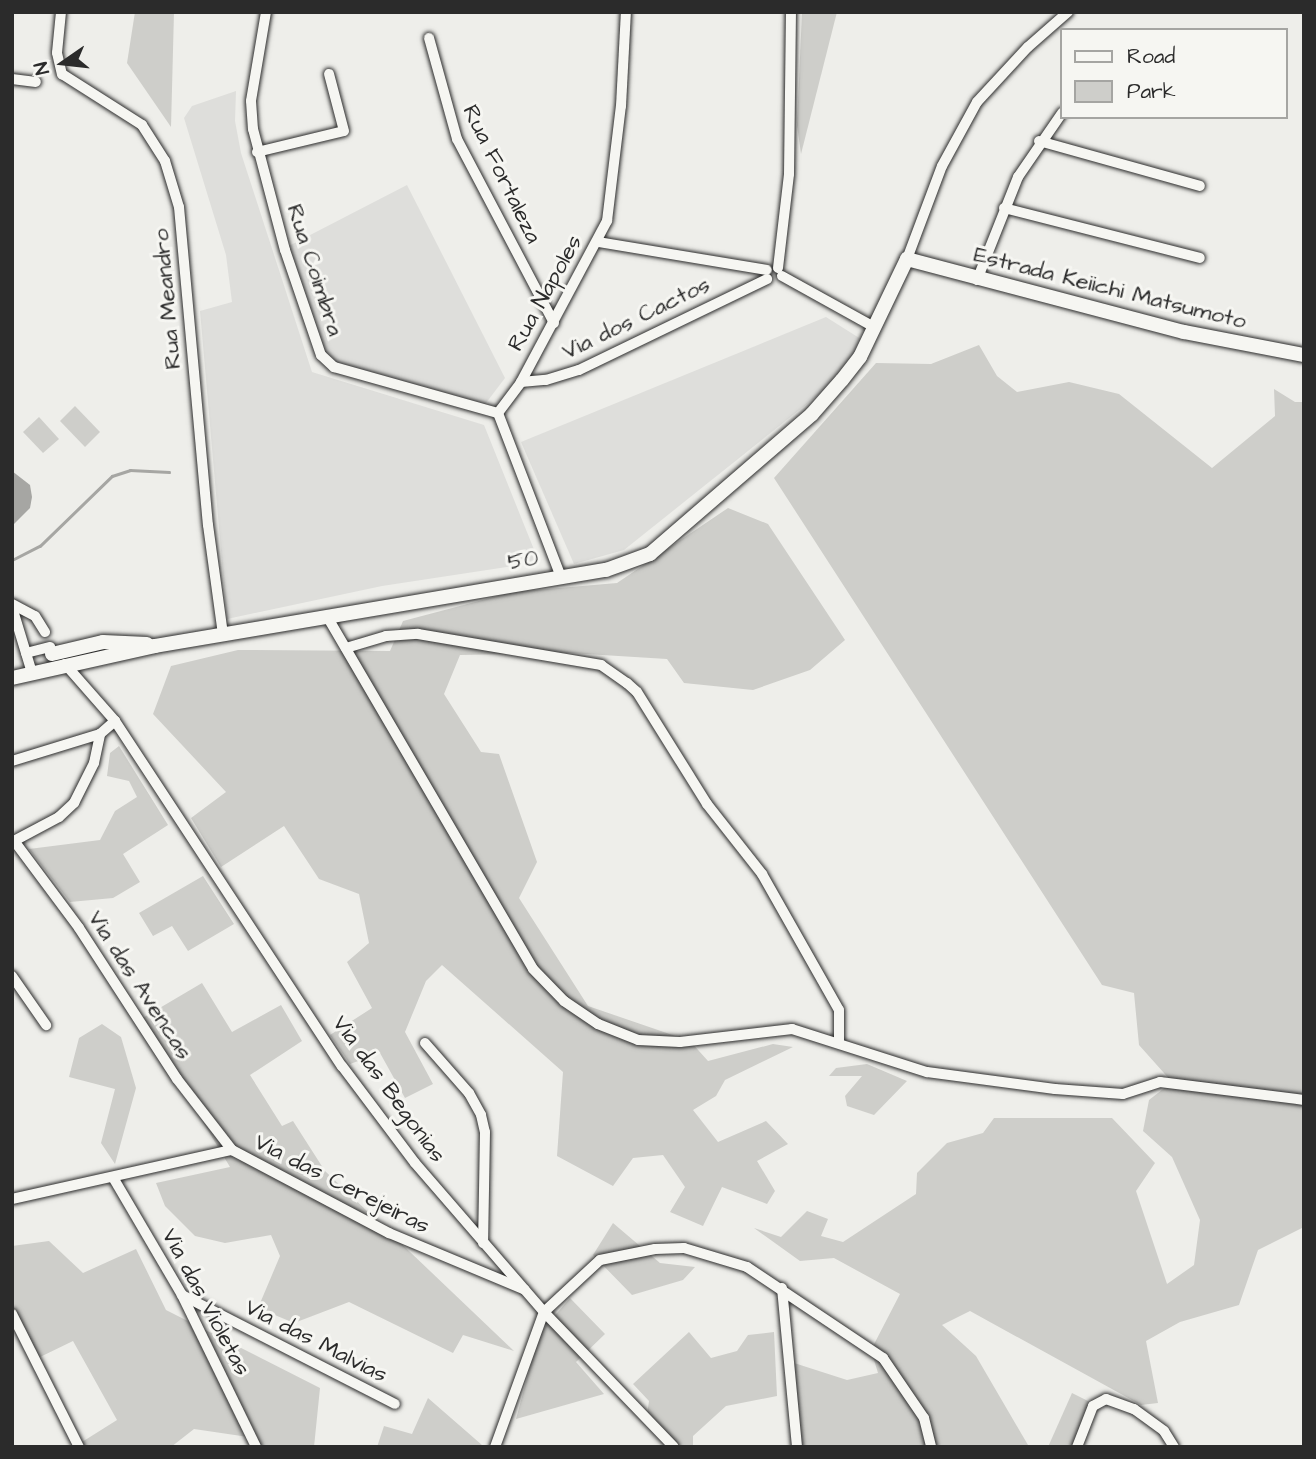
<!DOCTYPE html>
<style>
body{margin:0}
#map{position:relative;width:1316px;height:1459px;overflow:hidden;background:#eeeeea;font-family:"Architects Daughter",sans-serif}
div>[style]{position:absolute}
[style*='--x']{left:calc(var(--x)*1px);top:calc(var(--y)*1px);width:calc(var(--w)*1px);rotate:calc(var(--a)*1deg)}
.built>*{inset:0;background:#dededb}
.green>*{inset:0;background:#cececa}
.water>*{inset:0;background:#a6a6a3}
.stream>*{height:2.5px;margin:-1.25px;padding:0 1.25px;transform-origin:1.25px;border-radius:1.25px;background:#a6a6a3}
.roads{filter:drop-shadow(0 0 2px #2b2b2b) drop-shadow(0 0 2px #2b2b2b)}
.minor>*{height:10px;margin:-5px;padding:0 5px;transform-origin:5px;border-radius:5px;background:#f6f6f2}
.major>*{height:14px;margin:-7px;padding:0 7px;transform-origin:7px;border-radius:7px;background:#f6f6f2}
span{translate:-50% -50%;white-space:nowrap;text-align:center;line-height:1.15;-webkit-text-stroke:6px #f6f6f2;paint-order:stroke}
.street-label{font-size:23px;color:#2b2b2b}
.frame{position:absolute;inset:0;border:14px solid #2b2b2b;pointer-events:none}
.legend{position:absolute;left:1060px;top:28px;width:228px;height:91px;box-sizing:border-box;background:#f6f6f2;border:2px solid #a5a5a2;margin:0;padding:9px 12px;list-style:none;font-size:21px;color:#2b2b2b}
.legend li{display:flex;align-items:center;gap:14px;height:35px}
.legend b{width:35px;border:2px solid #a5a5a2}
.north{position:absolute;left:28px;top:28px;width:70px;height:70px;-webkit-text-stroke:5px #f6f6f2;paint-order:stroke;rotate:256deg;font-size:19px;font-weight:700;line-height:28px;text-align:center;color:#2b2b2b}
.north::after{content:'';display:block;margin:auto;width:24px;height:32px;background:#2b2b2b;clip-path:polygon(50% 0,100% 100%,50% 72%,0 100%)}
</style>
<div id="map">
<div class="built">
<div style="clip-path:polygon(236px 91px,235px 121px,241px 153px,312px 372px,484px 425px,539px 562px,382px 586px,227px 619px,200px 311px,232px 302px,226px 255px,184px 118px,192px 106px)"></div>
<div style="clip-path:polygon(407px 185px,505px 378px,483px 407px,326px 361px,285px 248px)"></div>
<div style="clip-path:polygon(826px 317px,864px 341px,843px 375px,624px 550px,574px 564px,521px 442px)"></div>
</div>
<div class="green">
<div style="clip-path:polygon(135px 12px,174px 12px,171px 127px,127px 63px)"></div>
<div style="clip-path:polygon(802px 12px,837px 12px,801px 154px,797px 125px)"></div>
<div style="clip-path:polygon(979px 345px,997px 376px,1017px 392px,1069px 382px,1119px 394px,1212px 468px,1275px 416px,1274px 389px,1295px 402px,1304px 402px,1304px 1227px,1258px 1250px,1239px 1305px,1180px 1322px,1146px 1341px,1158px 1403px,1141px 1405px,970px 1311px,942px 1325px,976px 1356px,1028px 1445px,1034px 1447px,797px 1447px,791px 1362px,847px 1380px,878px 1373px,871px 1350px,900px 1294px,834px 1258px,800px 1261px,754px 1228px,781px 1237px,807px 1211px,828px 1219px,821px 1236px,843px 1242px,916px 1194px,917px 1173px,947px 1143px,983px 1133px,994px 1118px,1112px 1118px,1155px 1163px,1136px 1191px,1167px 1284px,1194px 1265px,1200px 1220px,1172px 1157px,1143px 1131px,1149px 1100px,1172px 1082px,1139px 1045px,1134px 993px,1102px 985px,774px 478px,876px 363px,931px 364px)"></div>
<div style="clip-path:polygon(75px 406px,100px 432px,85px 447px,60px 421px)"></div>
<div style="clip-path:polygon(39px 417px,59px 439px,43px 453px,23px 432px)"></div>
<div style="clip-path:polygon(728px 508px,768px 524px,845px 640px,810px 670px,753px 690px,684px 683px,667px 659px,570px 653px,460px 655px,444px 694px,481px 752px,499px 754px,537px 862px,519px 898px,588px 1006px,690px 1041px,708px 1061px,773px 1044px,793px 1047px,725px 1080px,716px 1096px,693px 1110px,718px 1142px,766px 1121px,788px 1144px,757px 1161px,775px 1191px,767px 1204px,722px 1187px,703px 1226px,670px 1212px,685px 1187px,663px 1155px,633px 1158px,613px 1186px,557px 1156px,563px 1072px,442px 965px,426px 981px,405px 1032px,433px 1084px,405px 1098px,380px 1053px,350px 1064px,330px 1035px,372px 1008px,347px 962px,369px 943px,359px 894px,319px 879px,284px 826px,221px 867px,191px 818px,226px 792px,153px 714px,171px 666px,238px 650px,390px 651px,403px 621px,513px 592px,617px 583px)"></div>
<div style="clip-path:polygon(119px 746px,168px 825px,123px 854px,140px 882px,113px 898px,70px 902px,29px 849px,100px 840px,115px 811px,137px 797px,129px 781px,107px 776px,110px 753px)"></div>
<div style="clip-path:polygon(203px 876px,234px 924px,188px 951px,172px 926px,153px 936px,139px 913px)"></div>
<div style="clip-path:polygon(202px 983px,232px 1032px,281px 1005px,302px 1041px,250px 1075px,282px 1126px,293px 1121px,325px 1171px,514px 1351px,463px 1335px,453px 1353px,349px 1302px,294px 1323px,258px 1308px,280px 1256px,271px 1235px,225px 1243px,195px 1236px,165px 1206px,156px 1183px,230px 1167px,141px 1019px)"></div>
<div style="clip-path:polygon(102px 1024px,121px 1037px,136px 1088px,115px 1164px,101px 1143px,115px 1089px,69px 1077px,79px 1038px)"></div>
<div style="clip-path:polygon(867px 1064px,907px 1081px,874px 1115px,847px 1106px,845px 1096px,862px 1076px,829px 1076px,836px 1068px)"></div>
<div style="clip-path:polygon(613px 1223px,660px 1263px,695px 1267px,683px 1280px,632px 1295px,593px 1255px)"></div>
<div style="clip-path:polygon(49px 1241px,83px 1273px,136px 1249px,166px 1310px,320px 1388px,314px 1447px,261px 1447px,255px 1438px,194px 1429px,171px 1447px,83px 1447px,82px 1442px,117px 1420px,73px 1341px,38px 1358px,12px 1309px,12px 1246px)"></div>
<div style="clip-path:polygon(570px 1298px,605px 1334px,576px 1362px,604px 1394px,516px 1419px,539px 1334px)"></div>
<div style="clip-path:polygon(689px 1332px,711px 1358px,737px 1351px,748px 1335px,774px 1332px,777px 1396px,726px 1406px,693px 1436px,693px 1447px,677px 1447px,647px 1415px,649px 1401px,633px 1384px)"></div>
<div style="clip-path:polygon(1072px 1393px,1096px 1405px,1081px 1447px,1048px 1447px)"></div>
<div style="clip-path:polygon(428px 1398px,482px 1445px,481px 1447px,377px 1447px,384px 1426px,412px 1434px)"></div>
</div>
<div class="water">
<div style="clip-path:polygon(12px 471px,30px 485px,32px 497px,30px 508px,12px 526px)"></div>
</div>
<div class="stream">
<div style="--x:12;--y:560;--w:31;--a:-27"></div>
<div style="--x:40;--y:546;--w:100;--a:-44.2"></div>
<div style="--x:112;--y:476;--w:19;--a:-18"></div>
<div style="--x:130;--y:470;--w:39;--a:3"></div>
</div>
<div class="roads">
<div class="minor">
<div style="--x:61;--y:12;--w:41;--a:95.6"></div>
<div style="--x:57;--y:53;--w:22;--a:77"></div>
<div style="--x:62;--y:74;--w:95;--a:32.5"></div>
<div style="--x:142;--y:125;--w:43;--a:57.4"></div>
<div style="--x:165;--y:161;--w:48;--a:73.1"></div>
<div style="--x:179;--y:207;--w:319;--a:84.8"></div>
<div style="--x:208;--y:525;--w:111;--a:82.2"></div>
<div style="--x:266;--y:12;--w:90;--a:99.6"></div>
<div style="--x:251;--y:101;--w:28;--a:86"></div>
<div style="--x:253;--y:129;--w:125;--a:75.2"></div>
<div style="--x:285;--y:250;--w:111;--a:71.1"></div>
<div style="--x:321;--y:355;--w:18;--a:43"></div>
<div style="--x:334;--y:367;--w:170;--a:15.7"></div>
<div style="--x:429;--y:38;--w:105;--a:74.5"></div>
<div style="--x:457;--y:139;--w:208;--a:62.2"></div>
<div style="--x:12;--y:79;--w:24;--a:7"></div>
<div style="--x:1039;--y:141;--w:167;--a:15.6"></div>
<div style="--x:257;--y:152;--w:89;--a:-13.6"></div>
<div style="--x:344;--y:131;--w:59;--a:-104.7"></div>
<div style="--x:1004;--y:208;--w:202;--a:14.3"></div>
<div style="--x:598;--y:242;--w:171;--a:9.4"></div>
<div style="--x:907;--y:259;--w:99;--a:-69.4"></div>
<div style="--x:942;--y:166;--w:73;--a:-61.3"></div>
<div style="--x:977;--y:102;--w:75;--a:-47.2"></div>
<div style="--x:1028;--y:47;--w:53;--a:-41.2"></div>
<div style="--x:778;--y:268;--w:95;--a:-83.3"></div>
<div style="--x:789;--y:174;--w:162;--a:-89.3"></div>
<div style="--x:782;--y:276;--w:105;--a:29"></div>
<div style="--x:977;--y:280;--w:111;--a:-68.3"></div>
<div style="--x:1018;--y:177;--w:78;--a:-55.5"></div>
<div style="--x:521;--y:382;--w:25;--a:-5"></div>
<div style="--x:546;--y:380;--w:34;--a:-17"></div>
<div style="--x:579;--y:370;--w:209;--a:-25.8"></div>
<div style="--x:498;--y:413;--w:39;--a:-53"></div>
<div style="--x:521;--y:382;--w:183;--a:-61.9"></div>
<div style="--x:607;--y:221;--w:116;--a:-83.1"></div>
<div style="--x:621;--y:106;--w:94;--a:-87"></div>
<div style="--x:498;--y:413;--w:176;--a:69"></div>
<div style="--x:12;--y:604;--w:26;--a:28"></div>
<div style="--x:35;--y:616;--w:19;--a:58"></div>
<div style="--x:12;--y:607;--w:69;--a:73.1"></div>
<div style="--x:328;--y:618;--w:406;--a:59.7"></div>
<div style="--x:533;--y:969;--w:45;--a:45.9"></div>
<div style="--x:564;--y:1001;--w:41;--a:34.1"></div>
<div style="--x:598;--y:1024;--w:43;--a:21.8"></div>
<div style="--x:638;--y:1040;--w:42;--a:2.7"></div>
<div style="--x:680;--y:1042;--w:113;--a:-6.6"></div>
<div style="--x:792;--y:1029;--w:142;--a:17.7"></div>
<div style="--x:927;--y:1072;--w:129;--a:7.6"></div>
<div style="--x:1055;--y:1089;--w:68;--a:4.2"></div>
<div style="--x:1123;--y:1094;--w:39;--a:-18"></div>
<div style="--x:1160;--y:1082;--w:145;--a:7.1"></div>
<div style="--x:346;--y:648;--w:42;--a:-16.7"></div>
<div style="--x:386;--y:636;--w:32;--a:-4"></div>
<div style="--x:418;--y:634;--w:186;--a:9.6"></div>
<div style="--x:601;--y:665;--w:32;--a:35"></div>
<div style="--x:627;--y:683;--w:13;--a:42"></div>
<div style="--x:637;--y:692;--w:132;--a:58"></div>
<div style="--x:707;--y:804;--w:89;--a:51.8"></div>
<div style="--x:762;--y:874;--w:156;--a:60.5"></div>
<div style="--x:839;--y:1010;--w:32;--a:90"></div>
<div style="--x:26;--y:653;--w:25;--a:-14"></div>
<div style="--x:65;--y:664;--w:76;--a:48.7"></div>
<div style="--x:115;--y:721;--w:413;--a:56.7"></div>
<div style="--x:342;--y:1066;--w:121;--a:53"></div>
<div style="--x:415;--y:1163;--w:197;--a:49.1"></div>
<div style="--x:544;--y:1312;--w:187;--a:46.1"></div>
<div style="--x:12;--y:761;--w:92;--a:-17.1"></div>
<div style="--x:12;--y:842;--w:53;--a:-28"></div>
<div style="--x:59;--y:817;--w:21;--a:-43"></div>
<div style="--x:74;--y:803;--w:45;--a:-63.4"></div>
<div style="--x:94;--y:763;--w:30;--a:-78"></div>
<div style="--x:100;--y:734;--w:20;--a:-41"></div>
<div style="--x:15;--y:842;--w:107;--a:53.3"></div>
<div style="--x:79;--y:928;--w:180;--a:57"></div>
<div style="--x:177;--y:1079;--w:90;--a:52.2"></div>
<div style="--x:12;--y:976;--w:60;--a:55.2"></div>
<div style="--x:425;--y:1043;--w:67;--a:48.7"></div>
<div style="--x:469;--y:1093;--w:25;--a:61"></div>
<div style="--x:481;--y:1115;--w:17;--a:77"></div>
<div style="--x:485;--y:1132;--w:111;--a:91"></div>
<div style="--x:114;--y:1179;--w:134;--a:59.6"></div>
<div style="--x:182;--y:1295;--w:169;--a:64"></div>
<div style="--x:12;--y:1199;--w:225;--a:-12.6"></div>
<div style="--x:232;--y:1150;--w:178;--a:27.9"></div>
<div style="--x:389;--y:1233;--w:147;--a:22.7"></div>
<div style="--x:782;--y:1288;--w:160;--a:84.6"></div>
<div style="--x:182;--y:1295;--w:239;--a:27.1"></div>
<div style="--x:12;--y:1314;--w:149;--a:63.3"></div>
<div style="--x:495;--y:1447;--w:144;--a:-70.1"></div>
<div style="--x:544;--y:1312;--w:76;--a:-42.9"></div>
<div style="--x:600;--y:1260;--w:56;--a:-11.3"></div>
<div style="--x:655;--y:1249;--w:29;--a:-2"></div>
<div style="--x:684;--y:1248;--w:66;--a:16.8"></div>
<div style="--x:747;--y:1267;--w:164;--a:33.8"></div>
<div style="--x:883;--y:1358;--w:73;--a:55.7"></div>
<div style="--x:924;--y:1418;--w:30;--a:76"></div>
<div style="--x:1077;--y:1447;--w:44;--a:-68.7"></div>
<div style="--x:1093;--y:1406;--w:15;--a:-28"></div>
<div style="--x:1106;--y:1399;--w:30;--a:20"></div>
<div style="--x:1134;--y:1409;--w:37;--a:36"></div>
<div style="--x:1164;--y:1431;--w:19;--a:58"></div>
</div>
<div class="major">
<div style="--x:52;--y:654;--w:52;--a:-13.2"></div>
<div style="--x:103;--y:642;--w:44;--a:2.6"></div>
<div style="--x:12;--y:678;--w:147;--a:-12.6"></div>
<div style="--x:155;--y:646;--w:457;--a:-9.6"></div>
<div style="--x:606;--y:570;--w:47;--a:-20"></div>
<div style="--x:650;--y:554;--w:214;--a:-40.8"></div>
<div style="--x:812;--y:414;--w:45;--a:-48.6"></div>
<div style="--x:842;--y:380;--w:29;--a:-52"></div>
<div style="--x:860;--y:357;--w:109;--a:-64.4"></div>
<div style="--x:907;--y:259;--w:286;--a:14.8"></div>
<div style="--x:1184;--y:332;--w:122;--a:10.9"></div>
</div>
</div>
<div class="street-label">
<span style="left:502px;top:174px;rotate:64deg">Rua Fortaleza</span>
<span style="left:315px;top:270px;rotate:72deg">Rua Coimbra</span>
<span style="left:1110px;top:288px;rotate:14deg">Estrada Keiichi Matsumoto</span>
<span style="left:545px;top:293px;rotate:-61deg">Rua Napoles</span>
<span style="left:167px;top:299px;rotate:-95deg">Rua Meandro</span>
<span style="left:636px;top:318px;rotate:-26deg">Via dos Cactos</span>
<span style="left:523px;top:560px;rotate:-10deg">50</span>
<span style="left:140px;top:985px;rotate:57deg">Via das Avencas</span>
<span style="left:389px;top:1089px;rotate:54deg">Via das Begonias</span>
<span style="left:342px;top:1184px;rotate:27deg">Via das Cerejeiras</span>
<span style="left:206px;top:1302px;rotate:62deg">Via das Violetas</span>
<span style="left:316px;top:1341px;rotate:27deg">Via das Malvias</span>
</div>
<div class="frame"></div>
<ul class="legend">
<li><b style="height:9px;background:#f6f6f2"></b>Road</li>
<li><b style="height:19px;background:#cececa"></b>Park</li>
</ul>
<div class="north">N</div>
</div>
